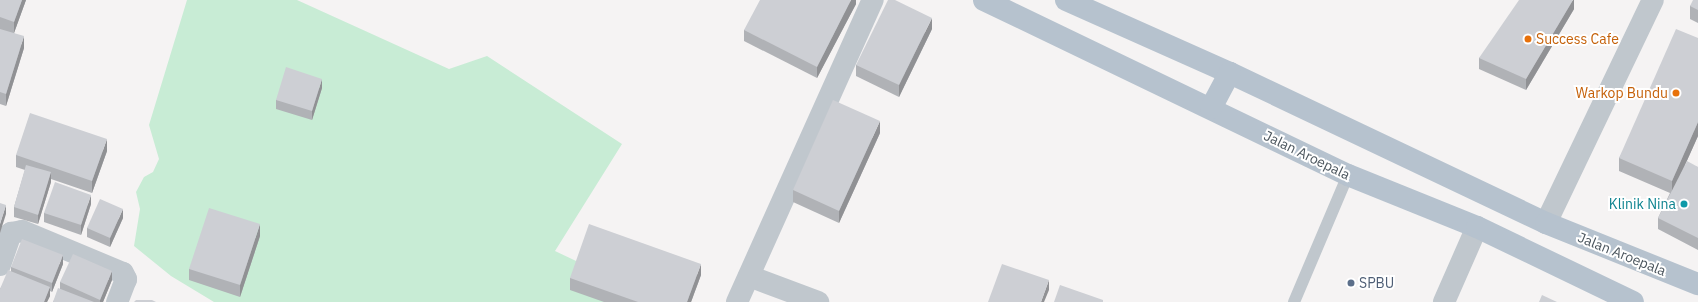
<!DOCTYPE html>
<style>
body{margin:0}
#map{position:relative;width:1698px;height:302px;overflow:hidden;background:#f5f3f3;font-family:"IBM Plex Sans",sans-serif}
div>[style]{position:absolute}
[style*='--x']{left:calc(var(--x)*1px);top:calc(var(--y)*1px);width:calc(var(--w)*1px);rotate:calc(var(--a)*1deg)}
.green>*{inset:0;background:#c8ecd5}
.lane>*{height:12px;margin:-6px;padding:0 6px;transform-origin:6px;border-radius:6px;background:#c0c7cd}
.street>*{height:22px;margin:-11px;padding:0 11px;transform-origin:11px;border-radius:11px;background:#c0c7cd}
.primary>*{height:22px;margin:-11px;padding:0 11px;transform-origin:11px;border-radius:11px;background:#b6c2ce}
.wall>*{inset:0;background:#b0b2b6}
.shaded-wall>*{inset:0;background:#909194}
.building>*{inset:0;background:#cdcfd4}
.dots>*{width:11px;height:11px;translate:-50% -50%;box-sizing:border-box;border:2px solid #fff;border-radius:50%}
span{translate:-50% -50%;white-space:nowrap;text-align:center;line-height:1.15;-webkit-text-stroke:4px #fff;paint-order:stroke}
.food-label{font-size:14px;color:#c56008}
.left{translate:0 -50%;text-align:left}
.right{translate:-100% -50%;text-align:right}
.street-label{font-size:14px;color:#4c565e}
.culture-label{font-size:14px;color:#0d838f}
.service-label{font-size:14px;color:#4e5e75}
</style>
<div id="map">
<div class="green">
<div style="clip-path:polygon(187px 0,297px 0,449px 69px,487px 56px,622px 144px,555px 251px,650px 296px,645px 302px,214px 302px,171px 276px,134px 246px,140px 209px,136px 192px,144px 177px,153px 172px,159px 159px,149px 125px)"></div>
</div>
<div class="lane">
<div style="--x:1294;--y:302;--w:138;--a:-67"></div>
</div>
<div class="street">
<div style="--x:1546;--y:223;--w:247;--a:-64.4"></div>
<div style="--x:0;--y:265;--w:34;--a:-71"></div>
<div style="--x:11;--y:233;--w:11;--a:-10"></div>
<div style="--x:22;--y:231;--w:109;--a:22.6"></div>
<div style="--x:123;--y:273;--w:7;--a:63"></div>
<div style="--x:126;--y:279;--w:25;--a:111"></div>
<div style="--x:749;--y:276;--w:74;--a:20.6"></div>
<div style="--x:737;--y:302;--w:331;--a:-65.8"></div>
<div style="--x:1444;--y:302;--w:82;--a:-66.3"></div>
</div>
<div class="primary">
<div style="--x:984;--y:0;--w:404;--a:25.7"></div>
<div style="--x:1348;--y:175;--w:139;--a:22"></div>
<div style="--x:1477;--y:227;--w:173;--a:25.7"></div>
<div style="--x:1066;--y:0;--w:180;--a:24"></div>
<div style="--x:1230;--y:73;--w:350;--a:25.4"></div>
<div style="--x:1546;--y:223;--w:164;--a:21.9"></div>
<div style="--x:1211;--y:108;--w:40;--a:-62"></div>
</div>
<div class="wall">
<div style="clip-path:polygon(0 0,26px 0,14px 33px,24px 48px,6px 106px,0 104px)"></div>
<div style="clip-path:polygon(856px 0,856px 4px,817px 78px,744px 41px,744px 30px)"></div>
<div style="clip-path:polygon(1574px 0,1574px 9px,1526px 90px,1479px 69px,1479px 58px)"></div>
<div style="clip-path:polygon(1698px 0,1698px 23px,1690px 19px,1690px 6px)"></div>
<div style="clip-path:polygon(932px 29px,899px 97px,856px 76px,856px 65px)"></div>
<div style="clip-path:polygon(1698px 38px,1698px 136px,1685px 165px,1698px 167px,1698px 250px,1658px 229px,1658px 218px,1670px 193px,1619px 171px,1619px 158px)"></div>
<div style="clip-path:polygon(322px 88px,312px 120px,276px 109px,276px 100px)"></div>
<div style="clip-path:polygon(880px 133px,839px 223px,793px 202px,793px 190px)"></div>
<div style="clip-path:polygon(107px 151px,92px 193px,51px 179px,51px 182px,38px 224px,14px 217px,14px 207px,25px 170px,16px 167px,16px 155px)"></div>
<div style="clip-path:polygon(91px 204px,81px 235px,44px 222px,44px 213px)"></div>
<div style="clip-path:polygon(123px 218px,110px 247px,87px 237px,87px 228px)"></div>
<div style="clip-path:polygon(260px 236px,240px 297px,189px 280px,189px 269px)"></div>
<div style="clip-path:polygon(63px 264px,52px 292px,50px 291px,50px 296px,47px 302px,0 302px,0 289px,11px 271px,11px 267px)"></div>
<div style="clip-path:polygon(701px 275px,691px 302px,604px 302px,570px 290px,570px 278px)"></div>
<div style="clip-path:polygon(112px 280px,103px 302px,53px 302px,60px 289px,60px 282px)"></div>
</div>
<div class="shaded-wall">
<div style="clip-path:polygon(22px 0,26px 0,14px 33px,14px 22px)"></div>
<div style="clip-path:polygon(851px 0,856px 0,856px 4px,817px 78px,817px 67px)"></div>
<div style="clip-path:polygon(1573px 0,1574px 0,1574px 9px,1526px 90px,1526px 79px)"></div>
<div style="clip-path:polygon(932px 18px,932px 29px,899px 97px,899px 85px)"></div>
<div style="clip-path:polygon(24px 36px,24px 48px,6px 106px,6px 94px)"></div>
<div style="clip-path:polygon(322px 79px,322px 88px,312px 120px,312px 111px)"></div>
<div style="clip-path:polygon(880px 121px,880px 133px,839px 223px,839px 211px)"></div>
<div style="clip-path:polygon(1698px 122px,1698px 136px,1672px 194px,1672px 181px)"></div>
<div style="clip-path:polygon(107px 139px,107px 151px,92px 193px,92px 181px)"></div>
<div style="clip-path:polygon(51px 172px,51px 182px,38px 224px,38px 215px)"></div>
<div style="clip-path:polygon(91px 195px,91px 204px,81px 235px,81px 225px)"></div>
<div style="clip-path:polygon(6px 205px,6px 214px,0 233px,0 224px)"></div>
<div style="clip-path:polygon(123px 209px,123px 218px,110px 247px,110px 238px)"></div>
<div style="clip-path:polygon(260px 224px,260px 236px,240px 297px,240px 285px)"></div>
<div style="clip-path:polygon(63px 255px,63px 264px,52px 292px,52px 283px)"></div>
<div style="clip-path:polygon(701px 264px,701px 275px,691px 302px,687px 302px)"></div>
<div style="clip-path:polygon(112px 271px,112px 280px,103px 302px,100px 302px,100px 300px)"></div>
<div style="clip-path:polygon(1049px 280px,1049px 290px,1044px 302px,1041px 302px)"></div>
<div style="clip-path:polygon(50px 287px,50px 296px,47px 302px,44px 302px)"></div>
</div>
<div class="building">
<div style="clip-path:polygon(0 0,22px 0,14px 22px,0 17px)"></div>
<div style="clip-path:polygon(760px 0,851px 0,817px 67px,744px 30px)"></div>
<div style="clip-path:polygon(888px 0,895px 0,932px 18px,899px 85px,856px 65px)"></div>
<div style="clip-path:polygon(1519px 0,1573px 0,1526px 79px,1479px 58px)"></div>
<div style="clip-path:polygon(1693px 0,1698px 0,1698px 10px,1690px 6px)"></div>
<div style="clip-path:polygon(0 29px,24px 36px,6px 94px,0 92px)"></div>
<div style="clip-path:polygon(1676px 29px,1698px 38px,1698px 122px,1672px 181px,1619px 158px)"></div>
<div style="clip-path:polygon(286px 67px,322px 79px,312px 111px,276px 100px)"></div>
<div style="clip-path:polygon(833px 100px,880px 121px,839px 211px,793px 190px)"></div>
<div style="clip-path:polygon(30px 113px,107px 139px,92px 181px,16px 155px)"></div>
<div style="clip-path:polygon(1687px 161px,1698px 167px,1698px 238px,1658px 218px)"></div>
<div style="clip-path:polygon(26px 165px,51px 172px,38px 215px,14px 207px)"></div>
<div style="clip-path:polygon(55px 182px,91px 195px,81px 225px,44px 213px)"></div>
<div style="clip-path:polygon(100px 199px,123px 209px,110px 238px,87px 228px)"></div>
<div style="clip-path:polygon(0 203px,6px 205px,0 224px)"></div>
<div style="clip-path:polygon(209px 208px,260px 224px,240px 285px,189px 269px)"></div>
<div style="clip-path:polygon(589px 224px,701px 264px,687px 302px,638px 302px,570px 278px)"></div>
<div style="clip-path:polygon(22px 239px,63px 255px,52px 283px,11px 267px)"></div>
<div style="clip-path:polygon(73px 254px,112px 271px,100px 300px,60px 282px)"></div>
<div style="clip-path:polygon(1002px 264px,1049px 280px,1041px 302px,988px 302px)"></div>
<div style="clip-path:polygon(8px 270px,50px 287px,44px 302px,0 302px,0 289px)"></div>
<div style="clip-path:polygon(1060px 285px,1103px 300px,1103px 302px,1054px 302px)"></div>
<div style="clip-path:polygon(58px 288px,94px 302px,53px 302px)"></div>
<div style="clip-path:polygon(1542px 295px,1557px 302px,1539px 302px)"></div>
<div style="clip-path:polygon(136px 300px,152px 300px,156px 302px,134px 302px)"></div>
</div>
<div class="dots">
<div style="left:1528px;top:39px;background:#e8710a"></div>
<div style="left:1676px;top:93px;background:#e8710a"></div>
<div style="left:1684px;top:204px;background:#0f9aa8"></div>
<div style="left:1351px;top:283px;background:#5c6f8a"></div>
</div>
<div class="food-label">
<span class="left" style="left:1536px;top:39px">Success Cafe</span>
<span class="right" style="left:1668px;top:93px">Warkop Bundu</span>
</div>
<div class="street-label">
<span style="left:1307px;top:155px;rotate:26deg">Jalan Aroepala</span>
<span style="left:1622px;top:254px;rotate:22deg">Jalan Aroepala</span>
</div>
<div class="culture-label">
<span class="right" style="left:1676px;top:204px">Klinik Nina</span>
</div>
<div class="service-label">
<span class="left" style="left:1359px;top:283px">SPBU</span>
</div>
</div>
